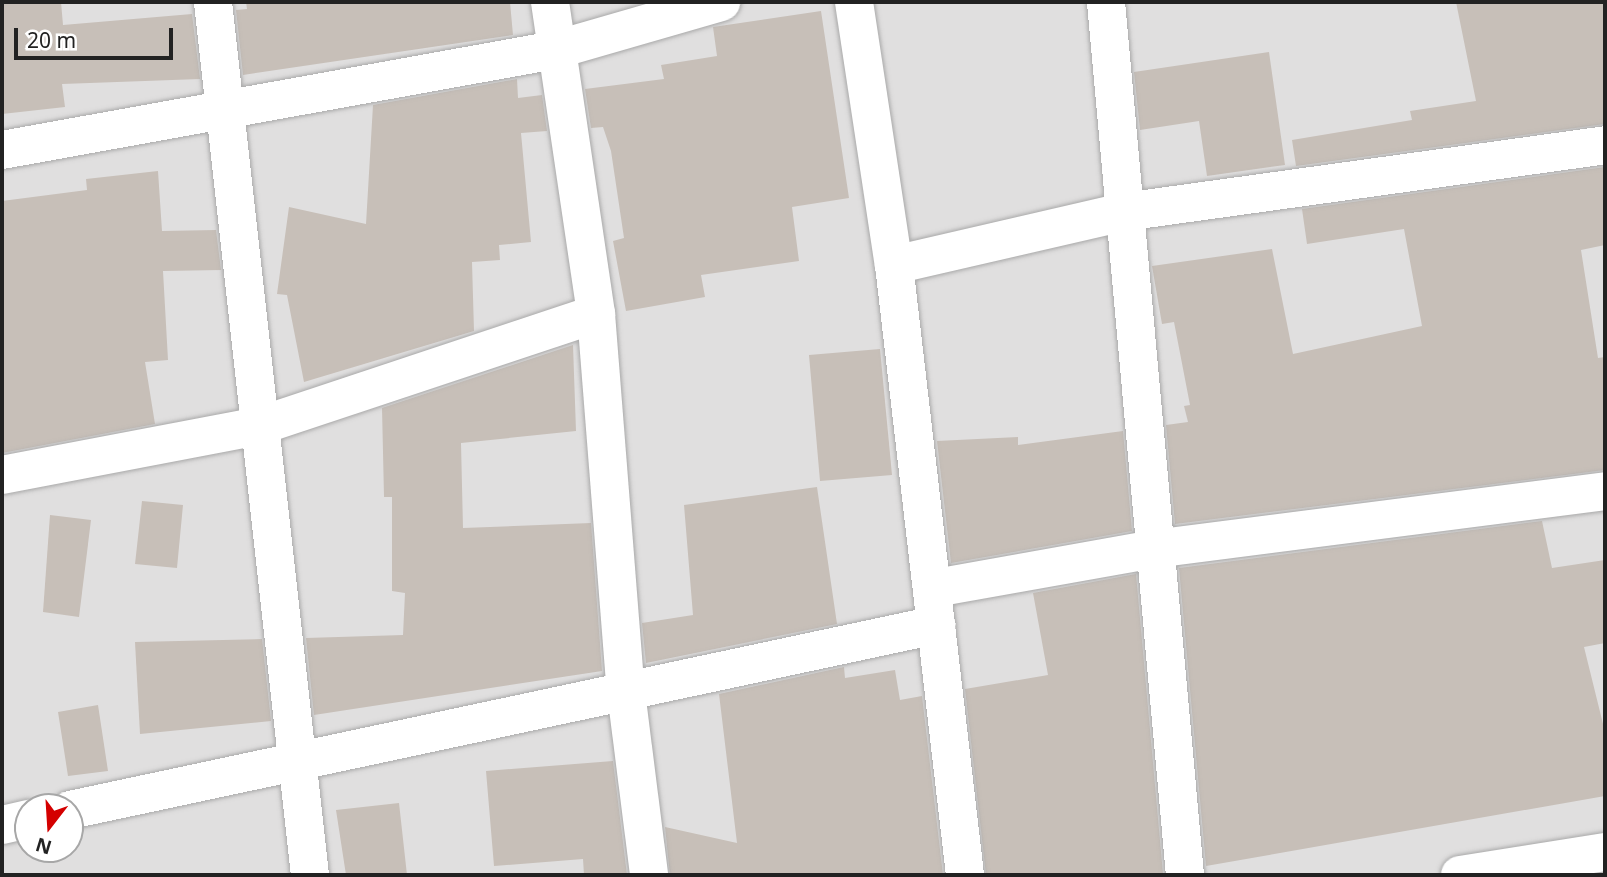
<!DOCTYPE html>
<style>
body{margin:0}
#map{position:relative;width:1607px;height:877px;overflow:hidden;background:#f2efe9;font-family:"Noto Sans",sans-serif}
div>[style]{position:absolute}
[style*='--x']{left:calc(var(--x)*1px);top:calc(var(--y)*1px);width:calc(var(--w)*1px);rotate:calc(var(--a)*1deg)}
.residential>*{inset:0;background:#e0dfdf}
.building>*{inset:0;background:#c7bfb8}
.roads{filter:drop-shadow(0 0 2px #a9a9a9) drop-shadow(0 0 2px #a9a9a9)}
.minor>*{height:38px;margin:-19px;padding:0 19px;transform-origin:19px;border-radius:19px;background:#fff}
span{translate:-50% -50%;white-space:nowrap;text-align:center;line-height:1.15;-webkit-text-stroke:7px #fff;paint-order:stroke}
.frame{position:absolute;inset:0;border:4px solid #222;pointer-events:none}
.north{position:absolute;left:14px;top:793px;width:70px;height:70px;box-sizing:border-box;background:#fff;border:2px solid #a7a7a7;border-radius:50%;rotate:197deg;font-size:19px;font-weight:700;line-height:28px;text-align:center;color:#222}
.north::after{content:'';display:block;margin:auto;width:24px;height:32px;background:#d40000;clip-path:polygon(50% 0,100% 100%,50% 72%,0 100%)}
.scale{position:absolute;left:14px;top:28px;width:159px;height:32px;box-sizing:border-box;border:4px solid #222;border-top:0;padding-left:9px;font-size:21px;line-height:24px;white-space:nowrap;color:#222;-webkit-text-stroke:5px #fff;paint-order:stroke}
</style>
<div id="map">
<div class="residential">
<div style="clip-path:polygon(evenodd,2px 2px,1605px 2px,1605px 875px,2px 875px,2px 2px,28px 807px,70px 807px,70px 849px,28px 849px,28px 807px)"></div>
</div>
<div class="building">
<div style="clip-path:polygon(2px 2px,61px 2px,63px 25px,192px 14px,200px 79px,62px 84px,65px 107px,2px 114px)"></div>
<div style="clip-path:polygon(246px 2px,510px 2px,513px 35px,243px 75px,236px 10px,247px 9px)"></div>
<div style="clip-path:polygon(1456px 2px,1605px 2px,1605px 124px,1296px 166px,1292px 140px,1412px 120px,1410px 111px,1476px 101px)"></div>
<div style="clip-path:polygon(821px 11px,849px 198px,792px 207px,799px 261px,701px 275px,705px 297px,626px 311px,613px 241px,624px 238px,611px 151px,603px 127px,591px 128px,585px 89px,664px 79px,661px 65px,717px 56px,713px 27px)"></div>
<div style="clip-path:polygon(1269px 52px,1285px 165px,1207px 176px,1199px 121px,1140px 130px,1134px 72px)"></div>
<div style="clip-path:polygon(517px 79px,518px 98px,542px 95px,547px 131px,521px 133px,531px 242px,499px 245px,500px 260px,472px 262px,474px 331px,304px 382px,287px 295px,277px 294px,289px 207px,366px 224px,373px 105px)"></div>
<div style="clip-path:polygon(1605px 167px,1605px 245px,1581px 250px,1598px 358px,1605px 357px,1605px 470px,1175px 524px,1166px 425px,1188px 422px,1184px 406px,1190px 405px,1174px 322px,1162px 324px,1152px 266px,1272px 249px,1293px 354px,1422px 326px,1404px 229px,1307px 244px,1302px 209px)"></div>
<div style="clip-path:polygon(158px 171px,162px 231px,216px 230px,221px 270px,163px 271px,168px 360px,145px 362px,155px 424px,2px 453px,2px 201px,87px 190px,86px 179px)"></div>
<div style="clip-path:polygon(573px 345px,576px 431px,461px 443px,463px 528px,591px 523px,602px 671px,314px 715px,306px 638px,403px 635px,405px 593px,392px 591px,392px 497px,384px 497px,382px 408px)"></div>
<div style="clip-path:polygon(880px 349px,892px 475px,820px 481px,809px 355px)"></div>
<div style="clip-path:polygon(1123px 431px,1132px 531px,951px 563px,937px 441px,1018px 437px,1018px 445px)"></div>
<div style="clip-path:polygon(817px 487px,837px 624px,646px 663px,642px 623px,693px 615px,684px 505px)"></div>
<div style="clip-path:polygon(142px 501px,183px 505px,177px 568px,135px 564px)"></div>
<div style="clip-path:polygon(50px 515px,91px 520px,79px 617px,43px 612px)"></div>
<div style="clip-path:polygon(1542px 521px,1552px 568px,1605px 560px,1605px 643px,1584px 647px,1605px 732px,1605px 796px,1206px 866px,1179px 568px)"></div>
<div style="clip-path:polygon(1136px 574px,1163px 874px,986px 875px,965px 689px,1048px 675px,1033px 593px)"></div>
<div style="clip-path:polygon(262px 639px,271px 721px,140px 734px,135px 642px)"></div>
<div style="clip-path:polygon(844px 667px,845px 678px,895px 670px,900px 700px,922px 696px,943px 875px,670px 875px,665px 827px,737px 843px,719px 694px)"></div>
<div style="clip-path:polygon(98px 705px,108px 771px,68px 776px,58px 712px)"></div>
<div style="clip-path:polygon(613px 761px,627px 875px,584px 875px,583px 859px,494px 866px,486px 771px)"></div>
<div style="clip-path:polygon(399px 803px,407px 875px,346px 875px,336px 810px)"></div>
</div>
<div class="roads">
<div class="minor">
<div style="--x:213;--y:2;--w:878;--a:83.66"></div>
<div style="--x:550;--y:2;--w:315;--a:81.6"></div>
<div style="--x:596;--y:314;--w:379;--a:85.5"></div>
<div style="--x:626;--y:692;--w:184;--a:82.8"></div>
<div style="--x:854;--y:2;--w:266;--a:81.4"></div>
<div style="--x:894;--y:265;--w:614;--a:83.36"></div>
<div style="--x:1106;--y:2;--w:877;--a:84.83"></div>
<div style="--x:2;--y:150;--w:562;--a:-10.25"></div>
<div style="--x:555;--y:50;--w:173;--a:-16.1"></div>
<div style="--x:894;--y:265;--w:236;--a:-13"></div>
<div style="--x:1124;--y:212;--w:486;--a:-7.9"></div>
<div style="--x:2;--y:475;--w:262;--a:-10.8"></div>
<div style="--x:259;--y:426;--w:355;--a:-18.4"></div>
<div style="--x:935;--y:588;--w:222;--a:-10.1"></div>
<div style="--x:1154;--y:549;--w:455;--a:-7.3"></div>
<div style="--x:70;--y:810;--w:886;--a:-12.06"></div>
<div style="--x:2;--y:825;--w:27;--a:-13"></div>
<div style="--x:1460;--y:875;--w:147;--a:-9"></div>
</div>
</div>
<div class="frame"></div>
<div class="north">N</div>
<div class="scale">20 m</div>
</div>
